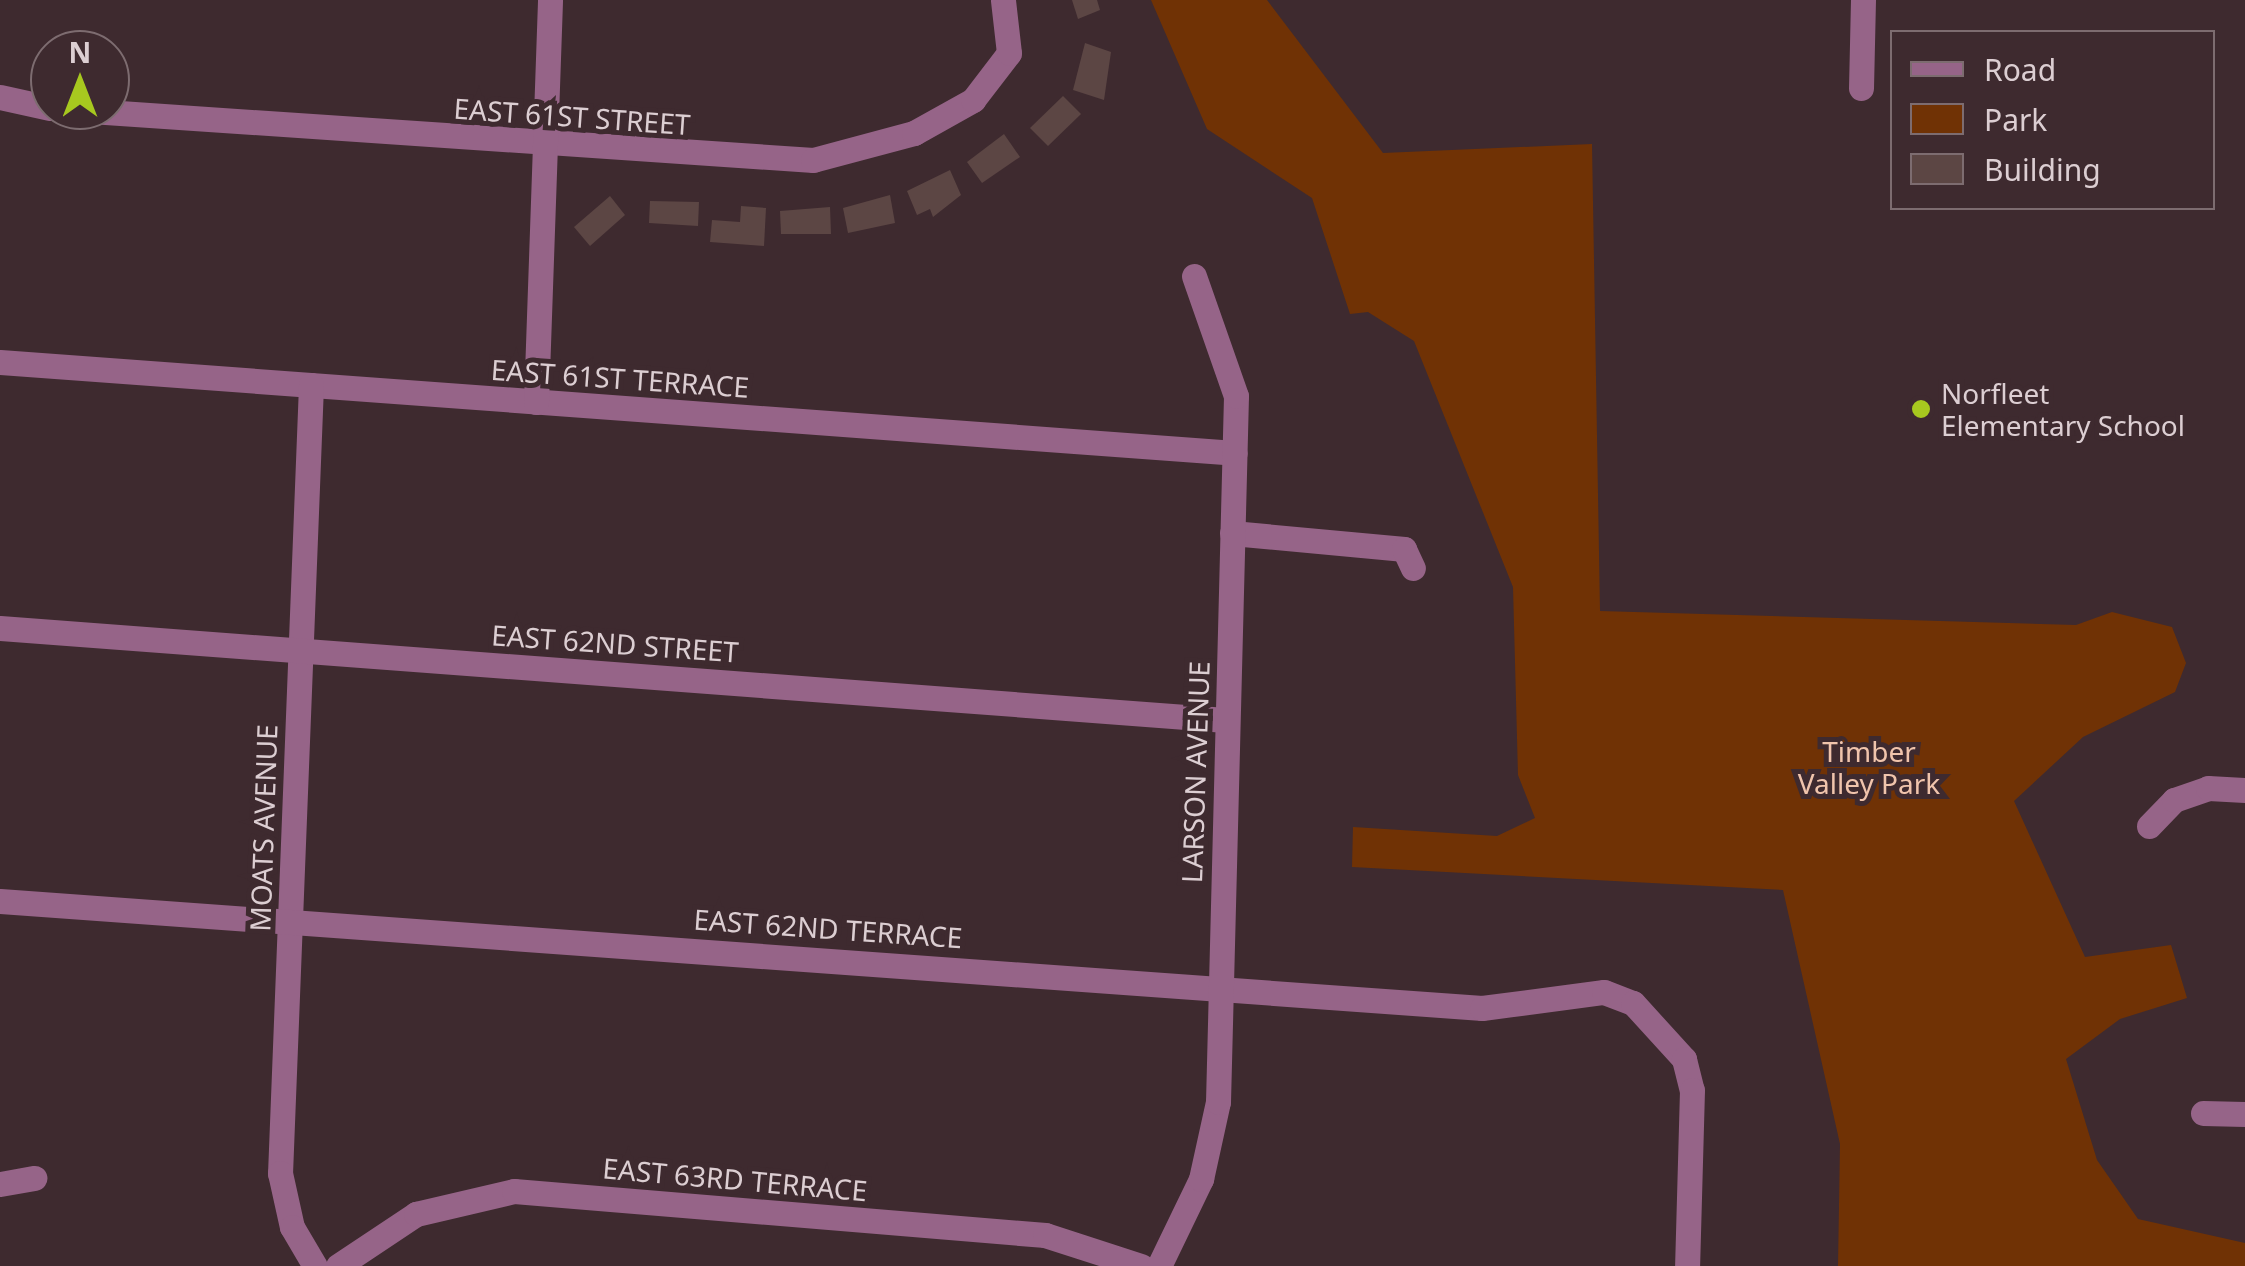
<!DOCTYPE html>
<style>
body{margin:0}
#map{position:relative;width:2245px;height:1266px;overflow:hidden;background:#3e2a2f;font-family:"Noto Sans",sans-serif}
div>[style]{position:absolute}
[style*='--x']{left:calc(var(--x)*1px);top:calc(var(--y)*1px);width:calc(var(--w)*1px);rotate:calc(var(--a)*1deg)}
.green>*{inset:0;background:#703205}
.building>*{inset:0;background:#5c4644}
.minor>*{height:25px;margin:-12.5px;padding:0 12.5px;transform-origin:12.5px;border-radius:12.5px;background:#966488}
.dots>*{width:28px;height:28px;translate:-50% -50%;box-sizing:border-box;border:5px solid #3e2a2f;border-radius:50%}
span{translate:-50% -50%;white-space:nowrap;text-align:center;line-height:1.15;-webkit-text-stroke:10px #3e2a2f;paint-order:stroke}
.street-label{font-size:28px;color:#dcced2}
.poi-label{font-size:28px;color:#dcced2}
.left{translate:0 -50%;text-align:left}
.park-label{font-size:28px;color:#f0c4ac}
.legend{position:absolute;left:1890px;top:30px;width:325px;height:180px;box-sizing:border-box;background:#3e2a2f;border:2px solid #7d6c70;margin:0;padding:12px 18px;list-style:none;font-size:30px;color:#dcced2}
.legend li{display:flex;align-items:center;gap:20px;height:50px}
.legend b{width:50px;border:2px solid #7d6c70}
.north{position:absolute;left:30px;top:30px;width:100px;height:100px;box-sizing:border-box;background:#3e2a2f;border:2px solid #7d6c70;border-radius:50%;rotate:0deg;font-size:28px;font-weight:700;line-height:40px;text-align:center;color:#dcced2}
.north::after{content:'';display:block;margin:auto;width:35px;height:45px;background:#a7c81f;clip-path:polygon(50% 0,100% 100%,50% 72%,0 100%)}
</style>
<div id="map">
<div class="green">
<div style="clip-path:polygon(1151px 0,1267px 0,1383px 153px,1592px 144px,1600px 611px,2076px 625px,2112px 612px,2172px 627px,2186px 663px,2175px 692px,2083px 737px,2014px 801px,2085px 957px,2171px 945px,2187px 998px,2120px 1019px,2066px 1059px,2097px 1160px,2138px 1219px,2245px 1243px,2245px 1266px,1838px 1266px,1840px 1144px,1783px 890px,1352px 867px,1353px 827px,1497px 836px,1535px 818px,1518px 775px,1513px 587px,1414px 341px,1368px 312px,1350px 314px,1312px 198px,1207px 129px)"></div>
</div>
<div class="building">
<div style="clip-path:polygon(1072px 0,1097px 0,1100px 10px,1078px 19px)"></div>
<div style="clip-path:polygon(1085px 43px,1111px 52px,1104px 100px,1073px 90px)"></div>
<div style="clip-path:polygon(1063px 96px,1081px 114px,1048px 146px,1030px 128px)"></div>
<div style="clip-path:polygon(1004px 134px,1020px 157px,982px 183px,967px 162px)"></div>
<div style="clip-path:polygon(950px 170px,961px 195px,933px 217px,930px 209px,917px 215px,907px 191px)"></div>
<div style="clip-path:polygon(890px 195px,895px 223px,848px 233px,843px 208px)"></div>
<div style="clip-path:polygon(610px 196px,625px 215px,590px 246px,574px 227px)"></div>
<div style="clip-path:polygon(650px 201px,699px 202px,698px 226px,649px 223px)"></div>
<div style="clip-path:polygon(741px 206px,766px 208px,764px 246px,710px 242px,712px 220px,740px 222px)"></div>
<div style="clip-path:polygon(830px 207px,831px 234px,781px 234px,780px 211px)"></div>
</div>
<div class="minor">
<div style="--x:1861;--y:88;--w:88;--a:-88.7"></div>
<div style="--x:0;--y:97;--w:51;--a:12.4"></div>
<div style="--x:76;--y:110;--w:739;--a:3.88"></div>
<div style="--x:813;--y:160;--w:105;--a:-15"></div>
<div style="--x:914;--y:133;--w:68;--a:-29.2"></div>
<div style="--x:973;--y:100;--w:59;--a:-52.5"></div>
<div style="--x:1009;--y:53;--w:53;--a:-96.5"></div>
<div style="--x:0;--y:362;--w:1238;--a:4.21"></div>
<div style="--x:311;--y:385;--w:789;--a:92.25"></div>
<div style="--x:280;--y:1173;--w:55;--a:77.5"></div>
<div style="--x:292;--y:1227;--w:45;--a:59.5"></div>
<div style="--x:536;--y:402;--w:402;--a:-88"></div>
<div style="--x:1232;--y:533;--w:173;--a:5.3"></div>
<div style="--x:1404;--y:549;--w:21;--a:65"></div>
<div style="--x:0;--y:628;--w:1229;--a:4.29"></div>
<div style="--x:2149;--y:826;--w:36;--a:-46"></div>
<div style="--x:2174;--y:800;--w:36;--a:-19"></div>
<div style="--x:2208;--y:788;--w:37;--a:3"></div>
<div style="--x:0;--y:901;--w:1486;--a:4.13"></div>
<div style="--x:1482;--y:1008;--w:123;--a:-7.5"></div>
<div style="--x:1604;--y:992;--w:31;--a:21"></div>
<div style="--x:1633;--y:1003;--w:76;--a:47.7"></div>
<div style="--x:1684;--y:1059;--w:32;--a:76"></div>
<div style="--x:1692;--y:1090;--w:176;--a:91.6"></div>
<div style="--x:2203;--y:1113;--w:42;--a:1.4"></div>
<div style="--x:0;--y:1184;--w:35;--a:-10"></div>
<div style="--x:338;--y:1266;--w:94;--a:-33.7"></div>
<div style="--x:416;--y:1214;--w:101;--a:-13.2"></div>
<div style="--x:514;--y:1191;--w:533;--a:4.74"></div>
<div style="--x:1045;--y:1235;--w:101;--a:17.9"></div>
<div style="--x:1159;--y:1266;--w:97;--a:-64.2"></div>
<div style="--x:1201;--y:1179;--w:79;--a:-77.6"></div>
<div style="--x:1218;--y:1102;--w:706;--a:-88.54"></div>
<div style="--x:1236;--y:396;--w:127;--a:-109.3"></div>
</div>
<div class="dots">
<div style="left:1921px;top:409px;background:#a7c81f"></div>
</div>
<div class="street-label">
<span style="left:572px;top:116px;rotate:4deg">EAST 61ST STREET</span>
<span style="left:620px;top:378px;rotate:4deg">EAST 61ST TERRACE</span>
<span style="left:615px;top:643px;rotate:4deg">EAST 62ND STREET</span>
<span style="left:1195px;top:772px;rotate:-88deg">LARSON AVENUE</span>
<span style="left:263px;top:828px;rotate:-88deg">MOATS AVENUE</span>
<span style="left:828px;top:928px;rotate:4deg">EAST 62ND TERRACE</span>
<span style="left:735px;top:1179px;rotate:5deg">EAST 63RD TERRACE</span>
</div>
<div class="poi-label">
<span class="left" style="left:1941px;top:409px">Norfleet<br>Elementary School</span>
</div>
<div class="park-label">
<span style="left:1869px;top:767px">Timber<br>Valley Park</span>
</div>
<ul class="legend">
<li><b style="height:12px;background:#966488"></b>Road</li>
<li><b style="height:28px;background:#703205"></b>Park</li>
<li><b style="height:28px;background:#5c4644"></b>Building</li>
</ul>
<div class="north">N</div>
</div>
